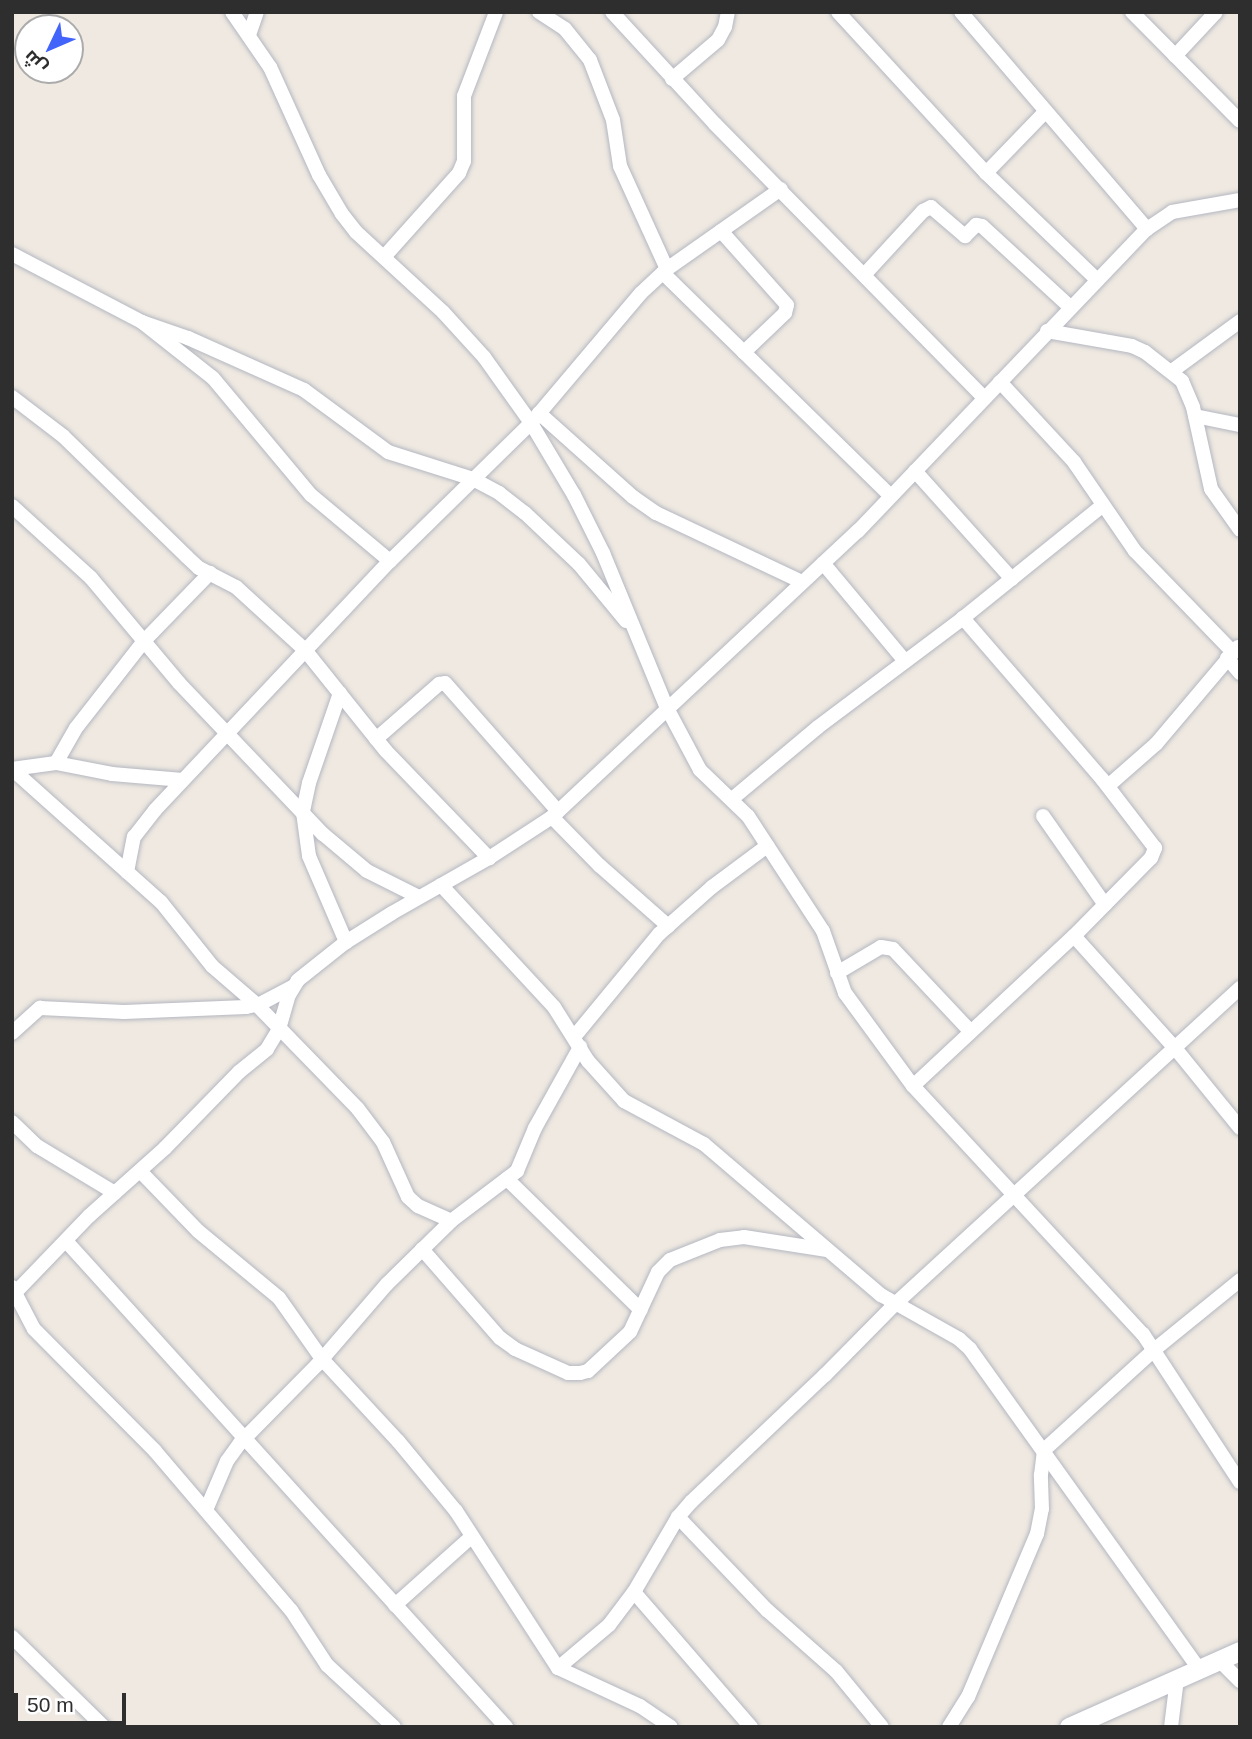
<!DOCTYPE html>
<meta charset="utf-8">
<style>
body{margin:0}
#map{position:relative;width:1252px;height:1739px;overflow:hidden;background:#efe9e1;font-family:Helvetica,Cairo,sans-serif}
div>[style]{position:absolute}
[style*='--x']{left:calc(var(--x)*1px);top:calc(var(--y)*1px);width:calc(var(--w)*1px);rotate:calc(var(--a)*1deg)}
.roads{filter:drop-shadow(0 0 2px #b4b7c1) drop-shadow(0 0 2px #b4b7c1)}
.street>*{height:14px;margin:-7px;padding:0 7px;transform-origin:7px;border-radius:7px;background:#fff}
.secondary>*{height:19px;margin:-9.5px;padding:0 9.5px;transform-origin:9.5px;border-radius:9.5px;background:#fff}
span{translate:-50% -50%;white-space:nowrap;text-align:center;line-height:1.15;-webkit-text-stroke:5px #fff;paint-order:stroke}
.frame{position:absolute;inset:0;border:14px solid #2e2e2e;pointer-events:none}
.north{position:absolute;left:14px;top:14px;width:70px;height:70px;box-sizing:border-box;background:#fff;border:2px solid #ababab;border-radius:50%;rotate:226deg;font-size:19px;font-weight:700;line-height:28px;text-align:center;color:#2e2e2e}
.north::after{content:'';display:block;margin:auto;width:24px;height:32px;background:#4264fb;clip-path:polygon(50% 0,100% 100%,50% 72%,0 100%)}
.scale{position:absolute;left:14px;top:1693px;width:112px;height:32px;box-sizing:border-box;border:4px solid #2e2e2e;border-top:0;padding-left:9px;font-size:21px;line-height:24px;white-space:nowrap;color:#2e2e2e;-webkit-text-stroke:5px #fff;paint-order:stroke}
</style>
<div id="map">
<div class="roads">
<div class="street">
<div style="--x:232;--y:12;--w:67;--a:55.4"></div>
<div style="--x:270;--y:67;--w:119;--a:65.6"></div>
<div style="--x:319;--y:175;--w:45;--a:59.5"></div>
<div style="--x:342;--y:214;--w:23;--a:52"></div>
<div style="--x:356;--y:232;--w:118;--a:42.6"></div>
<div style="--x:443;--y:312;--w:61;--a:47.7"></div>
<div style="--x:484;--y:357;--w:81;--a:54.5"></div>
<div style="--x:531;--y:423;--w:84;--a:59.2"></div>
<div style="--x:574;--y:495;--w:65;--a:63.4"></div>
<div style="--x:603;--y:553;--w:168;--a:67.6"></div>
<div style="--x:667;--y:708;--w:70;--a:62"></div>
<div style="--x:700;--y:770;--w:66;--a:43.8"></div>
<div style="--x:748;--y:816;--w:137;--a:56.9"></div>
<div style="--x:823;--y:931;--w:66;--a:70.5"></div>
<div style="--x:845;--y:993;--w:115;--a:53.8"></div>
<div style="--x:913;--y:1086;--w:338;--a:47.2"></div>
<div style="--x:1143;--y:1334;--w:177;--a:56.8"></div>
<div style="--x:539;--y:12;--w:31;--a:33"></div>
<div style="--x:565;--y:29;--w:40;--a:51"></div>
<div style="--x:590;--y:60;--w:64;--a:69"></div>
<div style="--x:613;--y:120;--w:47;--a:81.3"></div>
<div style="--x:620;--y:166;--w:113;--a:65.5"></div>
<div style="--x:612;--y:12;--w:152;--a:47.4"></div>
<div style="--x:715;--y:124;--w:384;--a:45.5"></div>
<div style="--x:838;--y:12;--w:219;--a:47.4"></div>
<div style="--x:986;--y:173;--w:154;--a:43.9"></div>
<div style="--x:961;--y:12;--w:286;--a:49.4"></div>
<div style="--x:1132;--y:12;--w:153;--a:45.3"></div>
<div style="--x:249;--y:35;--w:24;--a:-71"></div>
<div style="--x:1175;--y:56;--w:60;--a:-47"></div>
<div style="--x:672;--y:79;--w:60;--a:-40.3"></div>
<div style="--x:718;--y:40;--w:15;--a:-62"></div>
<div style="--x:725;--y:27;--w:15;--a:-79"></div>
<div style="--x:986;--y:173;--w:86;--a:-45.9"></div>
<div style="--x:721;--y:231;--w:99;--a:48.3"></div>
<div style="--x:787;--y:305;--w:8;--a:104"></div>
<div style="--x:785;--y:313;--w:57;--a:136.4"></div>
<div style="--x:12;--y:254;--w:147;--a:27.6"></div>
<div style="--x:142;--y:322;--w:90;--a:38.3"></div>
<div style="--x:213;--y:378;--w:153;--a:50.1"></div>
<div style="--x:311;--y:495;--w:103;--a:39.9"></div>
<div style="--x:384;--y:257;--w:113;--a:-48.2"></div>
<div style="--x:459;--y:173;--w:13;--a:-67"></div>
<div style="--x:464;--y:161;--w:65;--a:-90"></div>
<div style="--x:464;--y:96;--w:90;--a:-69.1"></div>
<div style="--x:663;--y:273;--w:319;--a:44.4"></div>
<div style="--x:865;--y:274;--w:86;--a:-47.4"></div>
<div style="--x:923;--y:211;--w:9;--a:-27"></div>
<div style="--x:931;--y:207;--w:45;--a:40.5"></div>
<div style="--x:965;--y:236;--w:16;--a:-45"></div>
<div style="--x:976;--y:225;--w:6;--a:9"></div>
<div style="--x:982;--y:226;--w:120;--a:42.6"></div>
<div style="--x:142;--y:322;--w:49;--a:19.2"></div>
<div style="--x:188;--y:338;--w:127;--a:24.1"></div>
<div style="--x:304;--y:390;--w:104;--a:36.4"></div>
<div style="--x:388;--y:452;--w:89;--a:17.6"></div>
<div style="--x:473;--y:479;--w:30;--a:28"></div>
<div style="--x:499;--y:493;--w:33;--a:38"></div>
<div style="--x:525;--y:513;--w:74;--a:43.4"></div>
<div style="--x:579;--y:564;--w:74;--a:50.5"></div>
<div style="--x:1047;--y:331;--w:86;--a:10"></div>
<div style="--x:1132;--y:346;--w:14;--a:25"></div>
<div style="--x:1145;--y:352;--w:47;--a:38.1"></div>
<div style="--x:1182;--y:381;--w:28;--a:67"></div>
<div style="--x:1193;--y:407;--w:84;--a:77.6"></div>
<div style="--x:1211;--y:489;--w:50;--a:54.7"></div>
<div style="--x:1172;--y:371;--w:84;--a:-36.3"></div>
<div style="--x:1000;--y:382;--w:109;--a:47.2"></div>
<div style="--x:1074;--y:462;--w:108;--a:55.6"></div>
<div style="--x:1135;--y:551;--w:139;--a:45.9"></div>
<div style="--x:12;--y:397;--w:64;--a:37.4"></div>
<div style="--x:63;--y:436;--w:173;--a:44.3"></div>
<div style="--x:187;--y:557;--w:16;--a:43"></div>
<div style="--x:199;--y:568;--w:42;--a:27.2"></div>
<div style="--x:236;--y:587;--w:93;--a:42.4"></div>
<div style="--x:305;--y:650;--w:129;--a:51.3"></div>
<div style="--x:386;--y:751;--w:149;--a:46.1"></div>
<div style="--x:539;--y:413;--w:126;--a:41.8"></div>
<div style="--x:633;--y:497;--w:28;--a:35"></div>
<div style="--x:656;--y:513;--w:161;--a:25.3"></div>
<div style="--x:1195;--y:416;--w:46;--a:11.3"></div>
<div style="--x:915;--y:471;--w:145;--a:48.1"></div>
<div style="--x:12;--y:506;--w:107;--a:42.3"></div>
<div style="--x:91;--y:578;--w:137;--a:50"></div>
<div style="--x:179;--y:683;--w:209;--a:46.4"></div>
<div style="--x:323;--y:834;--w:57;--a:40.1"></div>
<div style="--x:367;--y:871;--w:58;--a:26.6"></div>
<div style="--x:823;--y:563;--w:128;--a:50.1"></div>
<div style="--x:1227;--y:658;--w:20;--a:49"></div>
<div style="--x:340;--y:693;--w:95;--a:109"></div>
<div style="--x:309;--y:783;--w:30;--a:102"></div>
<div style="--x:303;--y:812;--w:44;--a:82.2"></div>
<div style="--x:309;--y:856;--w:94;--a:66.7"></div>
<div style="--x:376;--y:739;--w:84;--a:-41.1"></div>
<div style="--x:439;--y:684;--w:6;--a:-9"></div>
<div style="--x:445;--y:683;--w:171;--a:48.6"></div>
<div style="--x:56;--y:763;--w:40;--a:-60.3"></div>
<div style="--x:76;--y:728;--w:110;--a:-52"></div>
<div style="--x:144;--y:641;--w:95;--a:-45.9"></div>
<div style="--x:12;--y:769;--w:200;--a:41.8"></div>
<div style="--x:161;--y:902;--w:82;--a:51.4"></div>
<div style="--x:212;--y:966;--w:58;--a:40.8"></div>
<div style="--x:256;--y:1004;--w:146;--a:45.8"></div>
<div style="--x:358;--y:1109;--w:41;--a:52.9"></div>
<div style="--x:383;--y:1142;--w:60;--a:65.6"></div>
<div style="--x:408;--y:1197;--w:13;--a:42"></div>
<div style="--x:418;--y:1206;--w:36;--a:24"></div>
<div style="--x:12;--y:769;--w:44;--a:-7.8"></div>
<div style="--x:56;--y:763;--w:57;--a:11.1"></div>
<div style="--x:112;--y:774;--w:71;--a:4.8"></div>
<div style="--x:1108;--y:786;--w:64;--a:-41.2"></div>
<div style="--x:1156;--y:744;--w:127;--a:-49.8"></div>
<div style="--x:732;--y:799;--w:112;--a:-39.9"></div>
<div style="--x:818;--y:727;--w:181;--a:-36.9"></div>
<div style="--x:963;--y:618;--w:179;--a:-38.9"></div>
<div style="--x:1043;--y:816;--w:108;--a:55.1"></div>
<div style="--x:552;--y:817;--w:69;--a:45.6"></div>
<div style="--x:600;--y:866;--w:91;--a:41.4"></div>
<div style="--x:127;--y:872;--w:36;--a:-79"></div>
<div style="--x:134;--y:837;--w:34;--a:-52"></div>
<div style="--x:155;--y:810;--w:342;--a:-46.7"></div>
<div style="--x:390;--y:561;--w:197;--a:-44.4"></div>
<div style="--x:531;--y:423;--w:170;--a:-49.8"></div>
<div style="--x:641;--y:293;--w:35;--a:-43"></div>
<div style="--x:667;--y:269;--w:139;--a:-35.1"></div>
<div style="--x:441;--y:885;--w:166;--a:47.2"></div>
<div style="--x:554;--y:1007;--w:64;--a:57.8"></div>
<div style="--x:588;--y:1061;--w:54;--a:48"></div>
<div style="--x:624;--y:1101;--w:91;--a:28.3"></div>
<div style="--x:704;--y:1144;--w:233;--a:40.5"></div>
<div style="--x:881;--y:1295;--w:90;--a:29.4"></div>
<div style="--x:959;--y:1339;--w:15;--a:42"></div>
<div style="--x:970;--y:1349;--w:393;--a:54.4"></div>
<div style="--x:1074;--y:936;--w:151;--a:48"></div>
<div style="--x:1175;--y:1048;--w:103;--a:50.9"></div>
<div style="--x:837;--y:973;--w:51;--a:-30.6"></div>
<div style="--x:881;--y:947;--w:12;--a:9"></div>
<div style="--x:893;--y:949;--w:111;--a:46.8"></div>
<div style="--x:12;--y:1033;--w:38;--a:-42"></div>
<div style="--x:40;--y:1008;--w:84;--a:2.7"></div>
<div style="--x:124;--y:1012;--w:122;--a:-2.3"></div>
<div style="--x:246;--y:1007;--w:14;--a:-12"></div>
<div style="--x:260;--y:1004;--w:36;--a:-28"></div>
<div style="--x:574;--y:1037;--w:134;--a:-50.5"></div>
<div style="--x:659;--y:934;--w:71;--a:-41.6"></div>
<div style="--x:712;--y:887;--w:69;--a:-36.7"></div>
<div style="--x:913;--y:1086;--w:220;--a:-43"></div>
<div style="--x:1074;--y:936;--w:110;--a:-45.4"></div>
<div style="--x:1151;--y:858;--w:11;--a:-68"></div>
<div style="--x:1155;--y:848;--w:87;--a:-127.5"></div>
<div style="--x:1102;--y:779;--w:213;--a:-130.8"></div>
<div style="--x:12;--y:1122;--w:35;--a:44"></div>
<div style="--x:37;--y:1146;--w:91;--a:31.1"></div>
<div style="--x:140;--y:1171;--w:83;--a:46"></div>
<div style="--x:198;--y:1231;--w:105;--a:39.6"></div>
<div style="--x:279;--y:1298;--w:75;--a:54.8"></div>
<div style="--x:322;--y:1359;--w:112;--a:47.2"></div>
<div style="--x:398;--y:1441;--w:91;--a:50.4"></div>
<div style="--x:456;--y:1511;--w:187;--a:57"></div>
<div style="--x:558;--y:1668;--w:90;--a:24.9"></div>
<div style="--x:640;--y:1706;--w:37;--a:34"></div>
<div style="--x:507;--y:1179;--w:187;--a:44.4"></div>
<div style="--x:66;--y:1241;--w:656;--a:47.84"></div>
<div style="--x:422;--y:1249;--w:118;--a:48.8"></div>
<div style="--x:500;--y:1338;--w:19;--a:36"></div>
<div style="--x:515;--y:1349;--w:58;--a:24.4"></div>
<div style="--x:568;--y:1373;--w:12;--a:0"></div>
<div style="--x:580;--y:1373;--w:8;--a:-14"></div>
<div style="--x:588;--y:1371;--w:57;--a:-42.9"></div>
<div style="--x:630;--y:1332;--w:66;--a:-65"></div>
<div style="--x:658;--y:1272;--w:17;--a:-45"></div>
<div style="--x:670;--y:1260;--w:54;--a:-21.8"></div>
<div style="--x:720;--y:1240;--w:24;--a:-7"></div>
<div style="--x:744;--y:1237;--w:84;--a:8.9"></div>
<div style="--x:12;--y:1287;--w:47;--a:62.4"></div>
<div style="--x:34;--y:1329;--w:172;--a:45.2"></div>
<div style="--x:155;--y:1451;--w:209;--a:49.5"></div>
<div style="--x:291;--y:1610;--w:66;--a:56.8"></div>
<div style="--x:327;--y:1665;--w:91;--a:42.8"></div>
<div style="--x:12;--y:1296;--w:111;--a:-46.1"></div>
<div style="--x:89;--y:1216;--w:102;--a:-41.8"></div>
<div style="--x:165;--y:1148;--w:106;--a:-45.8"></div>
<div style="--x:239;--y:1072;--w:36;--a:-39"></div>
<div style="--x:267;--y:1049;--w:23;--a:-59"></div>
<div style="--x:279;--y:1029;--w:35;--a:-74"></div>
<div style="--x:289;--y:995;--w:17;--a:-59"></div>
<div style="--x:298;--y:980;--w:61;--a:-38.4"></div>
<div style="--x:346;--y:942;--w:54;--a:-32.2"></div>
<div style="--x:392;--y:913;--w:112;--a:-29.6"></div>
<div style="--x:489;--y:858;--w:75;--a:-33.1"></div>
<div style="--x:552;--y:817;--w:419;--a:-43.1"></div>
<div style="--x:858;--y:531;--w:418;--a:-46.3"></div>
<div style="--x:1147;--y:229;--w:30;--a:-34"></div>
<div style="--x:1172;--y:212;--w:69;--a:-10"></div>
<div style="--x:206;--y:1510;--w:53;--a:-66.8"></div>
<div style="--x:227;--y:1461;--w:22;--a:-54"></div>
<div style="--x:240;--y:1443;--w:110;--a:-45.4"></div>
<div style="--x:317;--y:1365;--w:107;--a:-49.2"></div>
<div style="--x:387;--y:1284;--w:90;--a:-44.5"></div>
<div style="--x:451;--y:1221;--w:83;--a:-37.1"></div>
<div style="--x:517;--y:1171;--w:47;--a:-67.3"></div>
<div style="--x:535;--y:1128;--w:93;--a:-60.9"></div>
<div style="--x:678;--y:1517;--w:129;--a:46.3"></div>
<div style="--x:767;--y:1610;--w:92;--a:41.5"></div>
<div style="--x:836;--y:1671;--w:72;--a:50.6"></div>
<div style="--x:634;--y:1592;--w:179;--a:49.1"></div>
<div style="--x:395;--y:1605;--w:102;--a:-41.8"></div>
<div style="--x:12;--y:1637;--w:129;--a:44.4"></div>
<div style="--x:1219;--y:1660;--w:30;--a:45"></div>
<div style="--x:558;--y:1668;--w:67;--a:-40.1"></div>
<div style="--x:609;--y:1625;--w:41;--a:-52.9"></div>
<div style="--x:634;--y:1592;--w:87;--a:-59.6"></div>
<div style="--x:678;--y:1517;--w:21;--a:-49"></div>
<div style="--x:692;--y:1501;--w:183;--a:-43.5"></div>
<div style="--x:825;--y:1375;--w:100;--a:-45.4"></div>
<div style="--x:895;--y:1304;--w:468;--a:-42.5"></div>
<div style="--x:949;--y:1727;--w:36;--a:-58"></div>
<div style="--x:968;--y:1697;--w:177;--a:-67.1"></div>
<div style="--x:1037;--y:1534;--w:25;--a:-79"></div>
<div style="--x:1042;--y:1509;--w:34;--a:-92"></div>
<div style="--x:1041;--y:1475;--w:25;--a:-83"></div>
<div style="--x:1044;--y:1450;--w:149;--a:-42.3"></div>
<div style="--x:1154;--y:1350;--w:111;--a:-39.1"></div>
<div style="--x:1171;--y:1727;--w:48;--a:-82.9"></div>
</div>
<div class="secondary">
<div style="--x:1069;--y:1727;--w:187;--a:-24"></div>
</div>
</div>
<div class="frame"></div>
<div class="north">ش</div>
<div class="scale">50 m</div>
</div>
